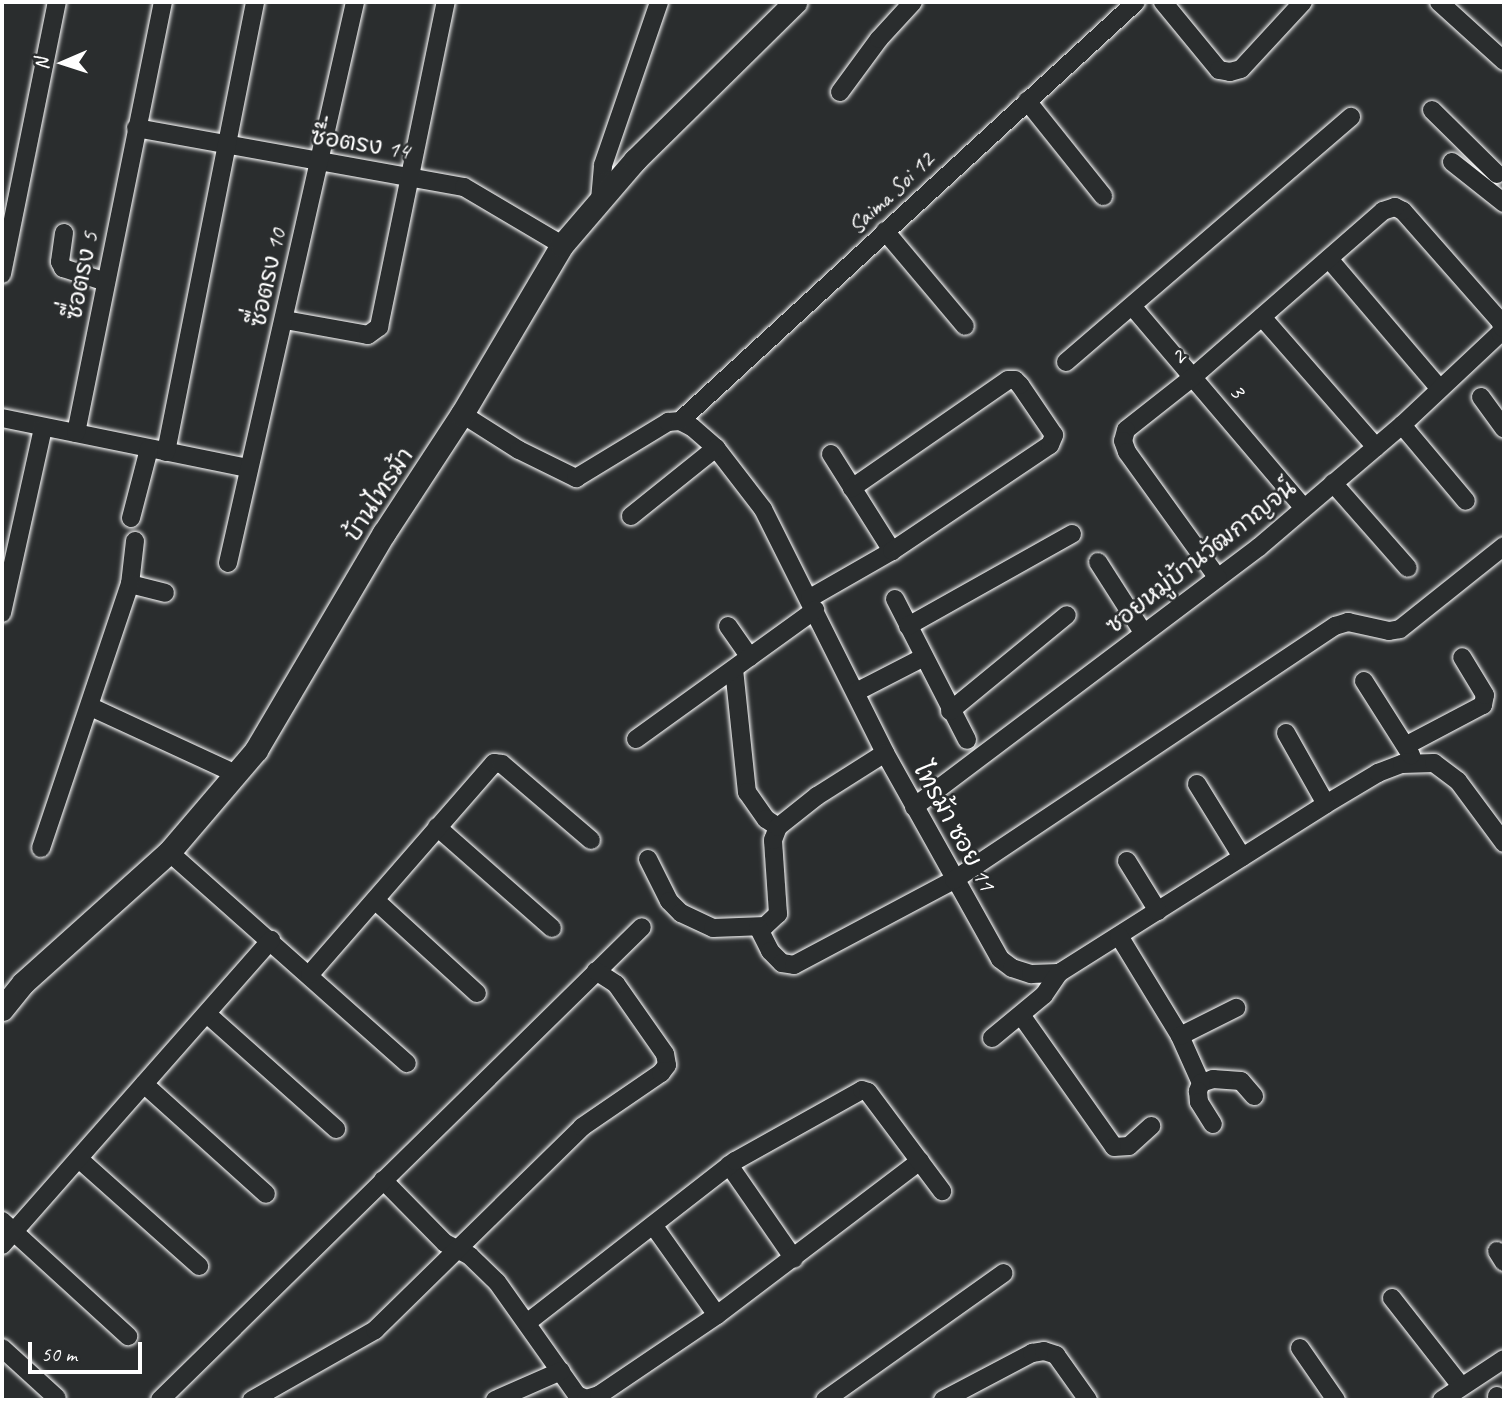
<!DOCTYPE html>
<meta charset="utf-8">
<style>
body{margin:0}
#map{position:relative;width:1506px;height:1402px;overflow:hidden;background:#2a2d2e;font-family:Caveat,"Playpen Sans Thai",sans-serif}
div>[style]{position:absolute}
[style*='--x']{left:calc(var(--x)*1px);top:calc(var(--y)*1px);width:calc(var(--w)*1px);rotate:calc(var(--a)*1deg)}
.roads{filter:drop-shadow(0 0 2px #fff) drop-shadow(0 0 2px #fff)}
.minor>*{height:18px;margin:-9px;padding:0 9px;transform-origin:9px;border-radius:9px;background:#2a2d2e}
.tertiary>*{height:23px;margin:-11.5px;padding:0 11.5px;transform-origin:11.5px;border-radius:11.5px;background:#2a2d2e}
span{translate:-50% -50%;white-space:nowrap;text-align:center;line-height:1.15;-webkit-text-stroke:5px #2a2d2e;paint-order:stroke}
.street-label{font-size:24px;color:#fff}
.frame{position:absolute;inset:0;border:4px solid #fff;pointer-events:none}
.north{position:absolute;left:28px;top:28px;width:70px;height:70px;-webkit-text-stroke:5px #2a2d2e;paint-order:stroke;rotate:267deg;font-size:19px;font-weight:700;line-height:28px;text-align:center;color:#fff}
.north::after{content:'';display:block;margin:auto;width:24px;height:32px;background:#fff;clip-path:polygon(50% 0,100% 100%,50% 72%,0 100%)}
.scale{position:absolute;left:28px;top:1342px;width:114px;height:32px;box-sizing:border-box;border:4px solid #fff;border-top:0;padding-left:9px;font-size:21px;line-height:24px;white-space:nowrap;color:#fff;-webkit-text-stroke:5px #2a2d2e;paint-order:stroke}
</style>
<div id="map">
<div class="roads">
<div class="minor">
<div style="--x:1163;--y:2;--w:88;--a:50.5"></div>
<div style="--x:1219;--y:70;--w:11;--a:10"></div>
<div style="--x:1230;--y:72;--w:11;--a:-15"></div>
<div style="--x:1241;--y:69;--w:91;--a:-47.2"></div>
<div style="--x:1439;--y:2;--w:88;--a:42.2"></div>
<div style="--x:840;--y:92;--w:66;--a:-53.7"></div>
<div style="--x:879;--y:39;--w:50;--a:-47.4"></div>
<div style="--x:1027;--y:101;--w:122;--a:51.3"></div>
<div style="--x:1432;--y:110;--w:91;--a:44.6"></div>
<div style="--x:136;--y:128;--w:333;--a:10.2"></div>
<div style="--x:464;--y:187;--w:114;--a:30.6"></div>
<div style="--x:1452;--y:162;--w:66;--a:38.3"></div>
<div style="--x:600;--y:200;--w:35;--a:-85"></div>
<div style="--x:603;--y:165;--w:172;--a:-71"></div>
<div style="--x:885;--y:231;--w:124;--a:49.9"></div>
<div style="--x:64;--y:233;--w:29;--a:98"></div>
<div style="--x:60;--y:262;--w:7;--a:63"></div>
<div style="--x:63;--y:268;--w:45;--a:18"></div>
<div style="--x:1329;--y:259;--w:170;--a:49.5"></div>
<div style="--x:2;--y:274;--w:278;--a:-78.6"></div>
<div style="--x:1132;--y:306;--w:265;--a:49.6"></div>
<div style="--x:1262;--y:317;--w:173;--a:48.8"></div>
<div style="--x:285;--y:320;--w:84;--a:10.2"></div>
<div style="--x:368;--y:335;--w:14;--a:-36"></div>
<div style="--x:379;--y:327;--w:332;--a:-78.4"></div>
<div style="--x:1066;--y:362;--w:376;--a:-40.7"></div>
<div style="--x:1481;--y:397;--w:39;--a:54"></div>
<div style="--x:462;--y:414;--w:67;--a:32.3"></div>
<div style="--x:519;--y:450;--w:64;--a:26.2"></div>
<div style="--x:576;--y:478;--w:108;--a:-31.3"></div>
<div style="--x:668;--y:422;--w:12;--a:-5"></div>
<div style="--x:680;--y:421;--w:13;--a:27"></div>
<div style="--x:692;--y:427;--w:32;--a:41"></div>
<div style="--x:716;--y:448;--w:77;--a:52.4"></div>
<div style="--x:763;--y:509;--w:273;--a:63.4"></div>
<div style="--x:885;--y:753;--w:236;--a:60.8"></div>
<div style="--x:1000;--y:959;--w:15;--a:37"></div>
<div style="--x:1012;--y:968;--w:20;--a:18"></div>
<div style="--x:1031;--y:974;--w:28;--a:-2"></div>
<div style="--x:1059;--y:973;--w:316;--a:-32.3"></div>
<div style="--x:1326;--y:804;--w:61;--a:-30.8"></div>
<div style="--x:1378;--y:773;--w:26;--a:-21"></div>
<div style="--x:1402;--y:764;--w:32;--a:-2"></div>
<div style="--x:1434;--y:763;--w:30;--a:37"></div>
<div style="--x:1458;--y:781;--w:77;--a:53.4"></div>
<div style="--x:2;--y:418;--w:251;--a:11.5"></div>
<div style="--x:680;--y:421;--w:619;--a:-42.58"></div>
<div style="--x:1402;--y:425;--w:99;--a:49.9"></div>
<div style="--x:76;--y:433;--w:440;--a:-78.6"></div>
<div style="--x:166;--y:452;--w:459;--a:-78.8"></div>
<div style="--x:831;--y:454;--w:115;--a:57.8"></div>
<div style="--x:1333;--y:483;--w:113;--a:48.6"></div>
<div style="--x:631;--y:516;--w:109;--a:-38.7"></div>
<div style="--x:131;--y:518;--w:71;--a:-75.4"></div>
<div style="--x:135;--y:541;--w:43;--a:96.6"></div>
<div style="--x:130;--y:584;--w:36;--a:14"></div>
<div style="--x:1098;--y:562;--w:85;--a:57.4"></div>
<div style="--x:228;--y:563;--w:575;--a:-77.24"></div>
<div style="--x:810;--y:598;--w:95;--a:-29.8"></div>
<div style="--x:892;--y:551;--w:190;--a:-33.9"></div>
<div style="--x:1050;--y:445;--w:11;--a:-68"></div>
<div style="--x:1054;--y:435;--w:60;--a:-124.2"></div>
<div style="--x:1020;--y:385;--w:7;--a:-135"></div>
<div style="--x:1015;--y:380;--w:7;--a:180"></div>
<div style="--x:1008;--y:380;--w:190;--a:145.3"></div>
<div style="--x:895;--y:599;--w:158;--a:62.9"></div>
<div style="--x:2;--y:613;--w:189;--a:-77.5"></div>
<div style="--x:728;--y:626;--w:38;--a:55"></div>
<div style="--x:908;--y:626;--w:188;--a:-29.3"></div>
<div style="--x:734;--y:669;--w:124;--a:84"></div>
<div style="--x:747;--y:792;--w:33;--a:55"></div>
<div style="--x:766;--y:819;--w:14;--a:34"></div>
<div style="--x:1364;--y:681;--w:88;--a:57.6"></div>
<div style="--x:856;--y:692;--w:76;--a:-27.2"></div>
<div style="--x:91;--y:707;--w:160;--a:24.8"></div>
<div style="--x:950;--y:711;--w:151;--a:-39.4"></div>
<div style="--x:1286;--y:733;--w:81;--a:60.6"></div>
<div style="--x:636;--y:739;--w:221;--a:-35.8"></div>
<div style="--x:1407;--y:745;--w:86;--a:-27.8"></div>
<div style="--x:1483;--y:705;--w:10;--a:-79"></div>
<div style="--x:1485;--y:695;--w:44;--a:-121.2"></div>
<div style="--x:1197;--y:784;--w:86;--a:58.3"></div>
<div style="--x:914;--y:807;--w:432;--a:-37"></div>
<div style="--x:1259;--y:547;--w:188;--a:-40.5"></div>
<div style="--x:1402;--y:425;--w:134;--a:-43.2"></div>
<div style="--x:1500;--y:333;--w:6;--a:-59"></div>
<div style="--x:1503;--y:328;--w:8;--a:-113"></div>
<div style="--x:1500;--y:321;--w:147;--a:-131.4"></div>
<div style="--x:1403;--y:211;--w:9;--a:-153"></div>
<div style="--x:1395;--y:207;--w:13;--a:162"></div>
<div style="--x:1383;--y:211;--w:252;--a:138.9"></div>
<div style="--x:1193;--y:377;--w:85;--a:141.7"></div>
<div style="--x:1126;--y:430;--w:11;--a:105"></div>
<div style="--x:1123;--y:441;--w:12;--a:70"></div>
<div style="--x:1127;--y:452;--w:155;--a:54.2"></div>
<div style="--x:437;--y:827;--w:153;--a:41.3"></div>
<div style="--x:41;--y:848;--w:279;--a:-71.4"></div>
<div style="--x:169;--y:852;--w:318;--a:41.6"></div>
<div style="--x:648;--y:859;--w:47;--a:63.4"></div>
<div style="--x:669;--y:901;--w:17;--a:45"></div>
<div style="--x:681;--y:913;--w:35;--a:25"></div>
<div style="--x:713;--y:928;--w:52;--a:-2.2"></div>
<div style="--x:765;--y:926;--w:18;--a:-43"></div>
<div style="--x:778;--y:914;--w:74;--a:-93.9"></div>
<div style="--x:773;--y:840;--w:14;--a:-69"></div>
<div style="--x:778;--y:827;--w:50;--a:-38.5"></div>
<div style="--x:817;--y:796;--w:80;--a:-32.3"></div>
<div style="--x:1127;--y:861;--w:59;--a:58.2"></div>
<div style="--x:375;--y:900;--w:138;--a:42.4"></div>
<div style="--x:758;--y:927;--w:27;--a:63"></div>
<div style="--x:770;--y:951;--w:17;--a:45"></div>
<div style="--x:782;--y:963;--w:12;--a:9"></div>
<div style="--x:794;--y:965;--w:181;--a:-28"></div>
<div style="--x:954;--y:880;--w:458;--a:-33.7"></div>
<div style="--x:1335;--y:626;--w:14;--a:-17"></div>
<div style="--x:1348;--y:622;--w:42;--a:12.4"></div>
<div style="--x:1389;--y:631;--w:11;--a:-10"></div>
<div style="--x:1400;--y:629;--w:133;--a:-38.6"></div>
<div style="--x:1119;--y:936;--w:117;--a:58.6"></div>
<div style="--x:1180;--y:1036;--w:51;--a:65.9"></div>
<div style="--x:1201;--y:1083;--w:13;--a:-18"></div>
<div style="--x:1213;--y:1079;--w:28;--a:4"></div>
<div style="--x:1241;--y:1081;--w:20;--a:49"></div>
<div style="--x:310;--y:974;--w:280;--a:-48.9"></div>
<div style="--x:494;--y:763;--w:8;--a:7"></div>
<div style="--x:502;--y:764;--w:117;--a:40.5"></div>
<div style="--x:207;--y:1014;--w:173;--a:41.7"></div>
<div style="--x:1021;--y:1015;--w:161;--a:54.8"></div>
<div style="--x:1114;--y:1147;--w:15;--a:-4"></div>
<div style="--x:1129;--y:1146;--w:30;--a:-42"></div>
<div style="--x:1180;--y:1036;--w:63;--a:-26.6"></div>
<div style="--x:992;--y:1038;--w:67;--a:-39.6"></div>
<div style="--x:1044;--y:995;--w:27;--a:-56"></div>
<div style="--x:1201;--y:1083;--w:9;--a:111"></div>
<div style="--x:1198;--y:1091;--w:11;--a:85"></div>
<div style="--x:1199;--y:1102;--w:26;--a:58"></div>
<div style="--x:144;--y:1084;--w:164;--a:42"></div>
<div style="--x:79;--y:1159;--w:161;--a:41.7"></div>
<div style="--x:729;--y:1165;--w:114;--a:55.3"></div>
<div style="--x:383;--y:1180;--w:88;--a:45.5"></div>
<div style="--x:445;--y:1243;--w:28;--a:27"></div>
<div style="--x:470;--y:1256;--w:37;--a:44"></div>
<div style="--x:497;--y:1282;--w:138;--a:54.7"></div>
<div style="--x:577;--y:1395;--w:10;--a:24"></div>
<div style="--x:586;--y:1399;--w:14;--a:-17"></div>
<div style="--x:599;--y:1395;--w:143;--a:-34.1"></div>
<div style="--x:717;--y:1315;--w:255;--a:-37.2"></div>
<div style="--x:2;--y:1221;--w:171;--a:42.4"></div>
<div style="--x:653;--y:1225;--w:110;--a:54.6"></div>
<div style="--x:2;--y:1245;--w:407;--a:-48.6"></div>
<div style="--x:1497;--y:1251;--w:13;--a:58"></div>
<div style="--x:1392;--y:1298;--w:112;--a:51.9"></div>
<div style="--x:528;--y:1322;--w:262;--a:-37.9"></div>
<div style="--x:735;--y:1161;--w:145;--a:-29.2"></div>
<div style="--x:862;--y:1090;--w:6;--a:18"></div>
<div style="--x:868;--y:1092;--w:124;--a:53.2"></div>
<div style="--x:2;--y:1348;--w:74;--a:42.3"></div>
<div style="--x:1300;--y:1348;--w:63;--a:55.3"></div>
<div style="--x:1497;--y:1396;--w:4;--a:63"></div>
<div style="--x:160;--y:1400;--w:675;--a:-44.46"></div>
<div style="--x:252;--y:1400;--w:142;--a:-29.6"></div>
<div style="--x:375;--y:1330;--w:290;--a:-44.4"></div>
<div style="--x:582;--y:1127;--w:96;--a:-34.4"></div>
<div style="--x:661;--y:1073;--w:10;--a:-53"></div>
<div style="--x:667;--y:1065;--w:11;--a:-100"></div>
<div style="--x:665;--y:1054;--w:85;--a:-125"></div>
<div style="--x:616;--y:984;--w:24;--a:-147"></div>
<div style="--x:495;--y:1400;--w:72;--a:-23.7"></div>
<div style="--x:825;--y:1400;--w:219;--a:-35.4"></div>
<div style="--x:943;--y:1400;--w:101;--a:-27.8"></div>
<div style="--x:1032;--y:1353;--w:12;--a:-9"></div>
<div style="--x:1044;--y:1351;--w:13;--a:18"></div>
<div style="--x:1056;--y:1355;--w:55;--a:54.6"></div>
<div style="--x:1442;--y:1400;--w:74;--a:-33.5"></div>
</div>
<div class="tertiary">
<div style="--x:2;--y:1009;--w:33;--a:-51"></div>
<div style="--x:23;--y:983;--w:196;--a:-41.9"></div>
<div style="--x:169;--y:852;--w:134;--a:-49.5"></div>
<div style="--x:256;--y:750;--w:252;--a:-59.5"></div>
<div style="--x:384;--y:533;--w:142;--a:-56.8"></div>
<div style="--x:462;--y:414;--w:196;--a:-59.4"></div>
<div style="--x:562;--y:245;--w:112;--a:-49.3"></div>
<div style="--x:635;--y:160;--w:225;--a:-44.6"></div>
</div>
</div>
<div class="street-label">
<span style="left:360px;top:144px;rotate:9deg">ซื่อตรง 14</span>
<span style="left:891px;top:193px;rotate:-43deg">Saima Soi 12</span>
<span style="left:82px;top:276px;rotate:-79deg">ซื่อตรง 5</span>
<span style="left:268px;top:278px;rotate:-78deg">ซื่อตรง 10</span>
<span style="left:1178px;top:357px;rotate:-40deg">2</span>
<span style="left:1237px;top:391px;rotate:50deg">3</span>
<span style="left:379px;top:495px;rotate:-57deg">บ้านไทรม้า</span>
<span style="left:1201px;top:557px;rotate:-38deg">ซอยหมู่บ้านวัฒกาญจน์</span>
<span style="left:954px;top:827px;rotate:61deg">ไทรม้า ซอย 11</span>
</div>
<div class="frame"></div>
<div class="north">N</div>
<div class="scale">50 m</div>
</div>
